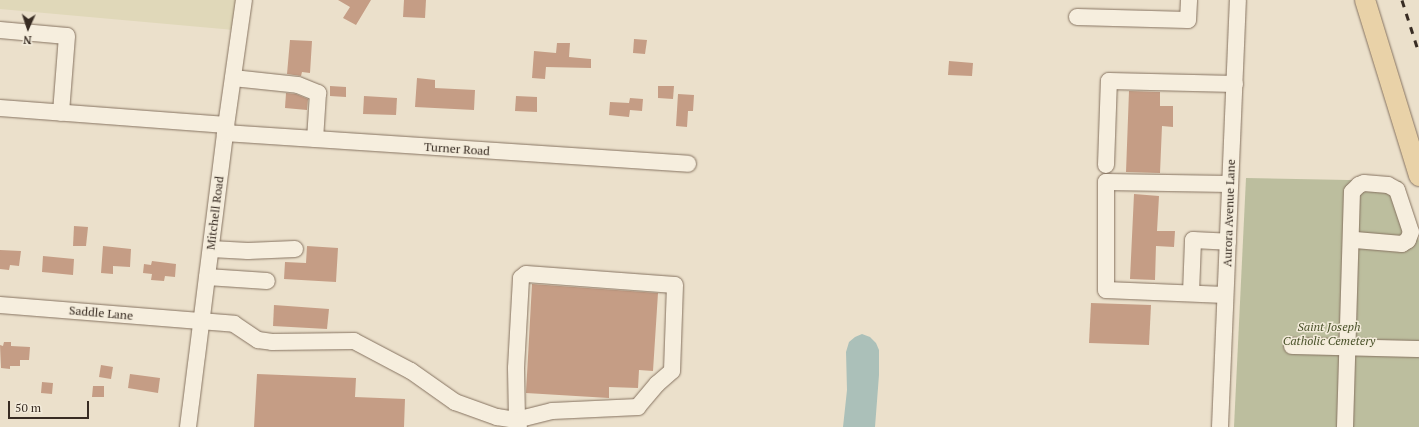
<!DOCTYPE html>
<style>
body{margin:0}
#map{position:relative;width:1419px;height:427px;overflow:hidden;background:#ebe0cb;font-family:"PT Serif",serif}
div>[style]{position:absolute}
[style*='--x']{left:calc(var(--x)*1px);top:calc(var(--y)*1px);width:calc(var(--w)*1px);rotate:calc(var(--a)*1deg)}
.farmland>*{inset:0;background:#e0d8b9}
.cemetery>*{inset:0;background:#bcbe9e}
.water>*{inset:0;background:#abc0b9}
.building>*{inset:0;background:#c59d85}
.roads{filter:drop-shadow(0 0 1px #867361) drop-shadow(0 0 1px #867361)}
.minor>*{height:16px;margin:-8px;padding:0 8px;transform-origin:8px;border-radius:8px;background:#f6eede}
.major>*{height:20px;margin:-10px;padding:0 10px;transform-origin:10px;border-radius:10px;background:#e9d2a8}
.rail>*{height:3px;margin-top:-1.5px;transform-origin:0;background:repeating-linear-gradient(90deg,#382c23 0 7px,transparent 0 14px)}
span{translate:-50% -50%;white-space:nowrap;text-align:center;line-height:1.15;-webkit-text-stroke:3px #f3ebda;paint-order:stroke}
.street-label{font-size:12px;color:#382c23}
.park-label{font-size:12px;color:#4b532b;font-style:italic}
.north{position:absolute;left:8px;top:8px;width:40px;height:40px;-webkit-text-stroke:3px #f3ebda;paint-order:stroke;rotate:183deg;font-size:11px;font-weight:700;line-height:16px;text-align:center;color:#382c23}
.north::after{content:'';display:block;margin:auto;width:14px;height:18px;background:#382c23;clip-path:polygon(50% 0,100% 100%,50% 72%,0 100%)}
.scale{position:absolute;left:8px;top:401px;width:81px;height:18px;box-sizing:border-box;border:2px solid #382c23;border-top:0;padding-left:5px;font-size:12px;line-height:14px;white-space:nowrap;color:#382c23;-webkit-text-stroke:3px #f3ebda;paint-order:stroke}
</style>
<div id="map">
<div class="farmland">
<div style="clip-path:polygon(0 0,237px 0,234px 30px,0 9px)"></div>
</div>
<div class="cemetery">
<div style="clip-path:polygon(1246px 178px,1401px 181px,1419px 241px,1419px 427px,1234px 427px)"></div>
</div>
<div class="water">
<div style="clip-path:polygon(862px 334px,870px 337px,876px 343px,879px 350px,879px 375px,875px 427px,843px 427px,847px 390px,846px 352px,849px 342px,855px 337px)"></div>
</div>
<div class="building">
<div style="clip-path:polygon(338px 0,371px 0,356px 25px,343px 18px,350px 7px)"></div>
<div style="clip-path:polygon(404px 0,426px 0,425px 18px,403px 17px)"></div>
<div style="clip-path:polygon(634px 39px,647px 40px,645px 54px,633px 53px)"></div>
<div style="clip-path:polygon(290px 40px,312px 41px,310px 73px,302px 72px,301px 76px,287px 74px)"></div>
<div style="clip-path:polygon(557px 43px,570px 43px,569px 57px,591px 59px,591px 68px,546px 67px,545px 79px,532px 78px,534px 51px,556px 53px)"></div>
<div style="clip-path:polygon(949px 61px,973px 63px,972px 76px,948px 75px)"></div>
<div style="clip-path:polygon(417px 78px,435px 80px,435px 88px,475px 90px,474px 110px,415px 107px)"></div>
<div style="clip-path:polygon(330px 86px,346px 87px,346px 97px,330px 96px)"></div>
<div style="clip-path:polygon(658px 86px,674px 86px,673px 99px,658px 98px)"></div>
<div style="clip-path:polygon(1129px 91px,1160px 92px,1160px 106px,1173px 106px,1173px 127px,1162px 126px,1160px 173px,1126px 172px)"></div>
<div style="clip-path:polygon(286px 93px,296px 94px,308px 99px,307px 110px,285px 108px)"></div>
<div style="clip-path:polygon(678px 94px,694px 95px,693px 111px,688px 111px,687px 127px,676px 126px)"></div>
<div style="clip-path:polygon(364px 96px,397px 98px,396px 115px,363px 114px)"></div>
<div style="clip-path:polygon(516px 96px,537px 97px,537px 112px,515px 111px)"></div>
<div style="clip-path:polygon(630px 98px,643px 99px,642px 111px,630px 110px,629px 117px,609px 115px,610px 102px,629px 103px)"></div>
<div style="clip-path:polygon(1134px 194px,1159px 196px,1157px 231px,1175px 231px,1174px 247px,1156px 246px,1155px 280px,1130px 279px)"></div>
<div style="clip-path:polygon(74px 226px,88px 227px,86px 246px,73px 246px)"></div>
<div style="clip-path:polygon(103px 246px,131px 249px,130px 267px,113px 266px,113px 274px,101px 273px)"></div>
<div style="clip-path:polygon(307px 246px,338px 248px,336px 282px,284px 279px,285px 262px,306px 263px)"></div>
<div style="clip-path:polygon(0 250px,21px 251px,19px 266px,10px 265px,9px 270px,0 269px)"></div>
<div style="clip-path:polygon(43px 256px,74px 259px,73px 275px,42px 272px)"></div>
<div style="clip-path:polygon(152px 261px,176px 264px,175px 277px,165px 276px,164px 281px,151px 280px,152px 274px,143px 273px,144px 264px,151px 265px)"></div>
<div style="clip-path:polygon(532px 284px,658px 293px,653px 371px,639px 370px,638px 388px,609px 387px,609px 398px,526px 393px)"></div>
<div style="clip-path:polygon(1091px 303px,1151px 305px,1149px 345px,1089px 343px)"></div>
<div style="clip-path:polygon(274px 305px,329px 309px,327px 329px,273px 326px)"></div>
<div style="clip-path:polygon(4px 342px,11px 342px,11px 346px,30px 347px,29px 360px,20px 360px,20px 366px,10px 366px,10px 369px,1px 368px,0 345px,3px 346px)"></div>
<div style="clip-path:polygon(101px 365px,113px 367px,111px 379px,99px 377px)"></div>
<div style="clip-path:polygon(130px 374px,160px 378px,158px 393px,128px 388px)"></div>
<div style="clip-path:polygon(257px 374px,356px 378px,355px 397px,405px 399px,404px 427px,254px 427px)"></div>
<div style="clip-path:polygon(42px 382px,53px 383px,52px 394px,41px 393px)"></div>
<div style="clip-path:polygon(93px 386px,104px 386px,104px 397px,92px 397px)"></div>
</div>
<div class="roads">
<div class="minor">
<div style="--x:1077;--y:17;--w:111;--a:1.5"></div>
<div style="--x:1188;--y:20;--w:20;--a:-87"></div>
<div style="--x:0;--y:30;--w:67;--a:5.1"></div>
<div style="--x:67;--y:36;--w:77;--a:94.5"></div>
<div style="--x:233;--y:78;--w:65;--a:6.1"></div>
<div style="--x:298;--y:85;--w:22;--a:22"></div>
<div style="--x:318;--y:93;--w:46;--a:93.7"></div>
<div style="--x:0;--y:108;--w:227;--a:4.3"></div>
<div style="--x:225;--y:133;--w:464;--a:3.8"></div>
<div style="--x:1106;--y:165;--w:84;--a:-88"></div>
<div style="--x:1109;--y:81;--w:126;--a:1.4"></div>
<div style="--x:211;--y:249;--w:37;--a:3"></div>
<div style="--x:248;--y:251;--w:47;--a:-2.4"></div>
<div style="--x:526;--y:274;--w:149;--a:4.2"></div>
<div style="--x:675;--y:285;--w:86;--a:92"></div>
<div style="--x:672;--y:371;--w:20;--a:139"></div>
<div style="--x:657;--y:384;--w:30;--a:130"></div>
<div style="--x:638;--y:407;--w:86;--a:177.3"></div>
<div style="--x:552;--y:411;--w:36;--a:166"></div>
<div style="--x:517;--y:420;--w:52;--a:-91.1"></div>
<div style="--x:516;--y:368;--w:90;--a:-86.8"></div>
<div style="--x:521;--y:278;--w:6;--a:-39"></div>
<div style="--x:207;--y:277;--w:60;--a:3.8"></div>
<div style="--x:1191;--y:293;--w:53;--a:-87.8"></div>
<div style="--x:1193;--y:240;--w:35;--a:3"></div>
<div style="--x:1225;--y:295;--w:119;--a:-177.6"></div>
<div style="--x:1106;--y:290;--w:108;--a:-90"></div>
<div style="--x:1106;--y:182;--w:124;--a:0.9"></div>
<div style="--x:0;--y:305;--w:235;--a:4.6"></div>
<div style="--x:234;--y:324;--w:29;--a:34"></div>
<div style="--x:258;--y:340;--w:14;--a:8"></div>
<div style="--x:272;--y:342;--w:82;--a:-0.7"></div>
<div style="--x:354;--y:341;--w:64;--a:27.8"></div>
<div style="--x:411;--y:371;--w:54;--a:35.2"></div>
<div style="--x:455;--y:402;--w:45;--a:19.7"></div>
<div style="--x:497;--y:417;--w:20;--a:9"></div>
<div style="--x:517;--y:420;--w:7;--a:74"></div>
<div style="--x:1292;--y:346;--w:127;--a:1.4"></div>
<div style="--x:188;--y:427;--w:296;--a:-82.8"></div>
<div style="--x:225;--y:133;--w:134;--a:-81.9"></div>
<div style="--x:1220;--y:427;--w:427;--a:-87.6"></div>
<div style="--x:1345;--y:427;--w:235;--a:-88.3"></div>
<div style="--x:1352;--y:192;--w:10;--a:-45"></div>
<div style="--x:1359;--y:185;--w:5;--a:-22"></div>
<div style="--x:1364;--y:183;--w:24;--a:5"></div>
<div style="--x:1388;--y:185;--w:10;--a:29"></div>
<div style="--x:1397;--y:190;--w:44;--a:71.6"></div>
<div style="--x:1411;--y:232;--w:9;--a:111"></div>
<div style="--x:1408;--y:240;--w:7;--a:146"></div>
<div style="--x:1402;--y:244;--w:47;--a:-175.1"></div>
<div style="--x:1355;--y:240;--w:5;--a:143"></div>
</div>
<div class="major">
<div style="--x:1365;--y:0;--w:184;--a:72.9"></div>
</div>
</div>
<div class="rail">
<div style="--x:1402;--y:0;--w:56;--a:72.2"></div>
</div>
<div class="street-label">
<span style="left:457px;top:149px;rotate:4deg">Turner Road</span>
<span style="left:215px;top:213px;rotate:-83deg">Mitchell Road</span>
<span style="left:1229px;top:213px;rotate:-88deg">Aurora Avenue Lane</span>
<span style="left:101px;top:313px;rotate:5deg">Saddle Lane</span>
</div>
<div class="park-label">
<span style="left:1329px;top:334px">Saint Joseph<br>Catholic Cemetery</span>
</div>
<div class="north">N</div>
<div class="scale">50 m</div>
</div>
